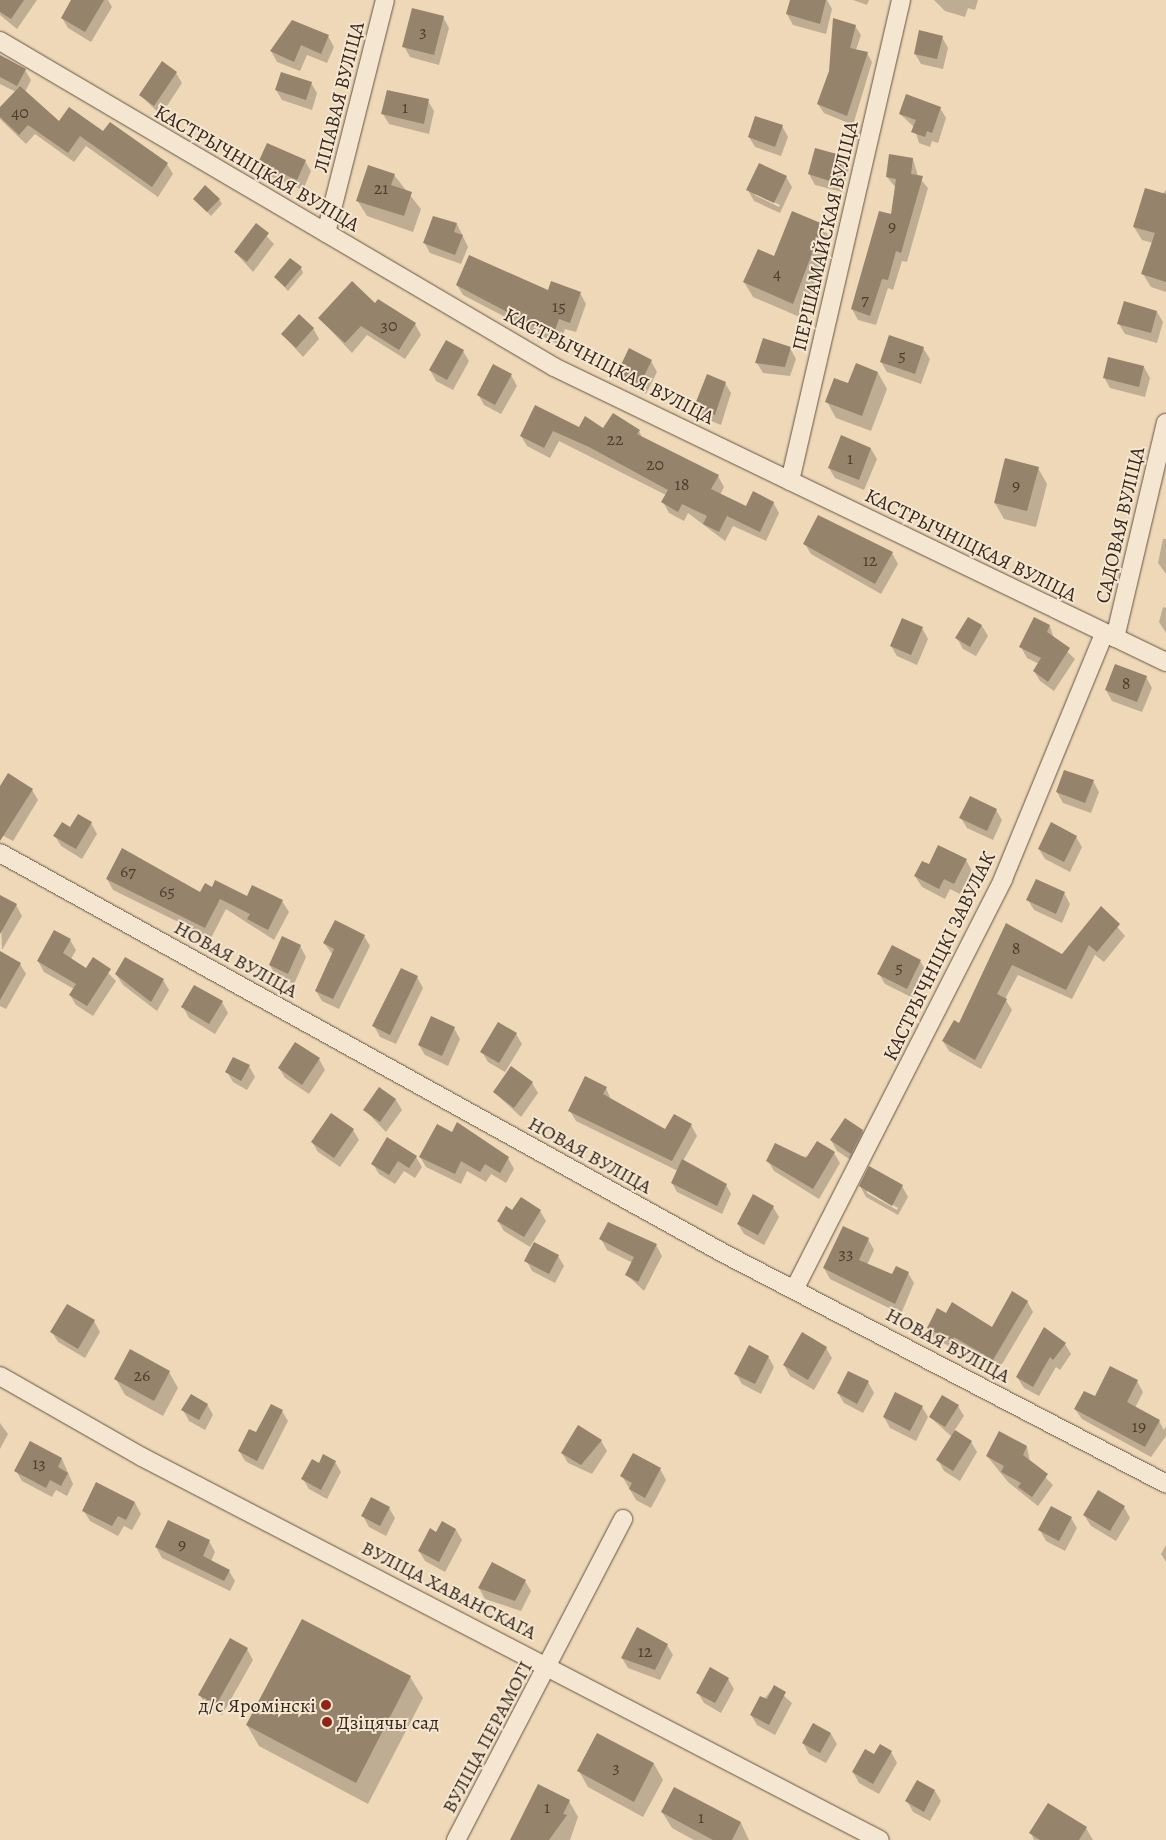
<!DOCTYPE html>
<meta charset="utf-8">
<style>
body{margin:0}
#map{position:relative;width:1166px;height:1840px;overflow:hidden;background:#eed8b8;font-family:Alegreya,serif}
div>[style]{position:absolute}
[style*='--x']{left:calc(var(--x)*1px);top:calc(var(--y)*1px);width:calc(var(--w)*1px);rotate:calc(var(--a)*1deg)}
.shadow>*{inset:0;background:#0003}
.building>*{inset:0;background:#96836c}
.roads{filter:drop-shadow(0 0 1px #645342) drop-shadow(0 0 1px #645342)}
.street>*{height:18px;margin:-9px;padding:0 9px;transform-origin:9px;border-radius:9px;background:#f4e6d1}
.dots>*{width:14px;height:14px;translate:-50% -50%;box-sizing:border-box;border:2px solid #f4e6d1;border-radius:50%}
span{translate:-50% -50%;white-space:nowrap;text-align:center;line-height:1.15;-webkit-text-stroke:4px #f4e6d1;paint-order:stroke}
.number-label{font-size:18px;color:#4e3e2e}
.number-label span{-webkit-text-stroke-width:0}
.street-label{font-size:20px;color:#36271a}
.poi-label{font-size:20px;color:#36271a}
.right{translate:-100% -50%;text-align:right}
.left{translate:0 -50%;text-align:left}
</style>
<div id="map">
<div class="shadow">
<div style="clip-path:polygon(2px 0,37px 0,17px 29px,0 15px)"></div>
<div style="clip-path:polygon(73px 0,108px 0,112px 7px,91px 42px,68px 28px,62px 18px)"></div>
<div style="clip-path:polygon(791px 0,827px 0,832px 9px,826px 34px,793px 25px,787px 14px)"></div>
<div style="clip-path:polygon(853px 0,869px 0,867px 5px)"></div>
<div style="clip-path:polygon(934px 0,978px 0,975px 10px,968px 8px,965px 17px,945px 11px)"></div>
<div style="clip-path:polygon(443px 17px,449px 28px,439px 65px,410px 57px,404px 46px)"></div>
<div style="clip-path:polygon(834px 20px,855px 26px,861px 35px,856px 50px,867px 53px,872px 62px,853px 125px,824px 113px,818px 104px,830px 72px)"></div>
<div style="clip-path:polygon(328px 36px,334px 47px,327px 63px,307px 55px,300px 71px,277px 62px,271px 51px)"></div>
<div style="clip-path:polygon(942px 37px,948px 48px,943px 69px,921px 64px,915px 54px)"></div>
<div style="clip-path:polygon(0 56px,25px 70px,31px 80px,25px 92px,59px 123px,103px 132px,167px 164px,173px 174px,158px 197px,86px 146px,74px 162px,35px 134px,26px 144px,0 119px,0 109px,16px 92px,0 84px)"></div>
<div style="clip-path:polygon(176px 73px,182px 83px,161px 115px,140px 95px)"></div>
<div style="clip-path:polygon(311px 83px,317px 93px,312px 110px,282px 100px,276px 90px)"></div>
<div style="clip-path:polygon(428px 101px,434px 111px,429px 134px,389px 124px,383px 114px)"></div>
<div style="clip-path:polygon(940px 108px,946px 118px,938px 143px,932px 141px,930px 147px,919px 143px,914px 127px,900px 114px)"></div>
<div style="clip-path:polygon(782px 126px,788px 137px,781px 156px,755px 147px,749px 137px)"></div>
<div style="clip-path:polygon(843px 158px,849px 168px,842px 192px,815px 185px,809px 174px)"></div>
<div style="clip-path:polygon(913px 159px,918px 176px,928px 188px,907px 262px,902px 261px,893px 290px,888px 288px,876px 325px,858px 320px,852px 309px,892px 216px,896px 188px,887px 177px)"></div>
<div style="clip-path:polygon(305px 161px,311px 171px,303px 190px,265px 174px,259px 163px)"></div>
<div style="clip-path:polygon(394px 175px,421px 209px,413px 232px,367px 216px,357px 200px)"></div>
<div style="clip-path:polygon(evenodd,786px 177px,792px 187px,780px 213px,754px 201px,748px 190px,786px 177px,755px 193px,780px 205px,779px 207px,755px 195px,755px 193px)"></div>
<div style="clip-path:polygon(1166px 190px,1166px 292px,1151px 287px,1143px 274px,1153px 243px,1142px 240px,1134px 227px)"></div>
<div style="clip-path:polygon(194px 199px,219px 199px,222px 204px,211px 216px)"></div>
<div style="clip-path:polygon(457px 224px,468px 247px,461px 264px,430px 253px,424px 242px)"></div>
<div style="clip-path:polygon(256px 225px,274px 244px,253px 272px,235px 252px)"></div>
<div style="clip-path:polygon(822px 225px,830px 239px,802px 318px,753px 297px,744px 282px)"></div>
<div style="clip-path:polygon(301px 268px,303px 273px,288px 291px,275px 277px)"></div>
<div style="clip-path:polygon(457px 285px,580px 293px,586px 304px,576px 332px,565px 329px,559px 345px,463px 295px)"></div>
<div style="clip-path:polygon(376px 305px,415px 324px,421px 335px,405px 359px,367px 335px,352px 353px,320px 319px)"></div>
<div style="clip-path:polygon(1157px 312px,1163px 322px,1157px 343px,1125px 334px,1119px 324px)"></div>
<div style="clip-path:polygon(313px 328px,319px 339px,303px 357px,282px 334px)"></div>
<div style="clip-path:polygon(790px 348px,796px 359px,790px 376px,763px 373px,757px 363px)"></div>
<div style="clip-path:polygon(923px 348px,930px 359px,921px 384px,887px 372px,881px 362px)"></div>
<div style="clip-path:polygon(463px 351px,469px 361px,453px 390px,436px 381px,430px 370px)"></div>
<div style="clip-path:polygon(651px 361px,657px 372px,646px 394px,625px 383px,618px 372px)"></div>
<div style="clip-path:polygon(1144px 367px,1150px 378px,1145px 397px,1110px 388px,1104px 377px)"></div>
<div style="clip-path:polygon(878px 373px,887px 389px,871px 431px,836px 418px,827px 402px,849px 384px)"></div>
<div style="clip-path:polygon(511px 375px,517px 386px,501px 414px,484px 405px,478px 394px)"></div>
<div style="clip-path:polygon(725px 383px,731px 393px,721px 425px,702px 417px,696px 407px)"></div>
<div style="clip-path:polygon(536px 407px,579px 428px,639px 431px,643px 439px,718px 476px,724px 487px,720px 495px,746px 507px,773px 502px,779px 513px,766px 541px,733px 526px,725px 541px,688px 513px,684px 521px,669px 513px,663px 502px,666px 495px,559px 441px,550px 458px,527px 446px,521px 436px)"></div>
<div style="clip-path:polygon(871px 449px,877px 459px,864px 490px,835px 478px,829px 468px)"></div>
<div style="clip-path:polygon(1038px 468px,1047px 484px,1036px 527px,1004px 519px,995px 503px)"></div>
<div style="clip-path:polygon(1163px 539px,1166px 539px,1166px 574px,1158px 563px)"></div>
<div style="clip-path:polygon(805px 544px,892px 553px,898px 564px,881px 594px,811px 554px)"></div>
<div style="clip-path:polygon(1163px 607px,1166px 608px,1166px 633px,1159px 622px)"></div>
<div style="clip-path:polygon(968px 618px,982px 626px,988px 636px,976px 656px,963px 649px,957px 638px)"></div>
<div style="clip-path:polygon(1050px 626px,1054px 639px,1075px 659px,1054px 691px,1040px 681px,1034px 671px,1039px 664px,1027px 658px,1021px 647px)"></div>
<div style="clip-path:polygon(922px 628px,928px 639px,917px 665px,897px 656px,891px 646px)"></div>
<div style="clip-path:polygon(1146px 677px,1152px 688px,1142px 712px,1112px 701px,1106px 690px)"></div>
<div style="clip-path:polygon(1093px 781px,1099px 792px,1091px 813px,1063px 803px,1057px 792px)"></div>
<div style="clip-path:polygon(0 787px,32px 790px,38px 800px,13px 841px,0 834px)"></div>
<div style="clip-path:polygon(996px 810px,1002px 820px,993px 840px,967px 828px,961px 818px)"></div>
<div style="clip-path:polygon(91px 823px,97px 834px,82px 859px,61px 846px,55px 836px)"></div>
<div style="clip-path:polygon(1076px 837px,1082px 847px,1070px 872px,1045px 859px,1039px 849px)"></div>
<div style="clip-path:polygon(966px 860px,972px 871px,960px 894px,950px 889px,945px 899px,922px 887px,915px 876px,929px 866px)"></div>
<div style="clip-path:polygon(107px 879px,201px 894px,212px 888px,247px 898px,253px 887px,282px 901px,289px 912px,274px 940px,226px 909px,211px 938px,113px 890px)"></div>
<div style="clip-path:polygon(1036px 881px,1064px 893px,1070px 904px,1062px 923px,1034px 910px,1028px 900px)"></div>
<div style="clip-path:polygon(0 896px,16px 905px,22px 916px,2px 950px)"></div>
<div style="clip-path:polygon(1101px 908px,1125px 936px,1104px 962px,1095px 955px,1072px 999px,1018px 975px,1005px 999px,1012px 1010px,981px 1069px,949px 1051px,943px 1041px,960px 1024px,1007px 925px,1063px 956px)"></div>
<div style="clip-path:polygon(364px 936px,370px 946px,339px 1009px,322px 1001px,316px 991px,333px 955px,324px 943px)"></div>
<div style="clip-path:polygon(70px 940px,76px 950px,71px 959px,87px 969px,94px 959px,116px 981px,93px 1016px,76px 1005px,70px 995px,74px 989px,44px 972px,38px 961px)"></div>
<div style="clip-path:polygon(300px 946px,306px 957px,294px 984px,276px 976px,270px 965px)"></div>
<div style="clip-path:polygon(0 959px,20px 964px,26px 974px,6px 1009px,0 1006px)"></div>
<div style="clip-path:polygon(920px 961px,926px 971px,913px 998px,885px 984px,879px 974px)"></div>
<div style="clip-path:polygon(116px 974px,163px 980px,169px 990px,157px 1011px,123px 985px)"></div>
<div style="clip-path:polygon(417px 977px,423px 988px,396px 1044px,380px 1037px,374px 1026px)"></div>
<div style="clip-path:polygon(222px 1002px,228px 1013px,215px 1034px,189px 1018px,183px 1007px)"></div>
<div style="clip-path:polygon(454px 1028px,460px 1039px,448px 1066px,425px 1055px,419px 1045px)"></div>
<div style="clip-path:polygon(516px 1034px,522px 1044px,505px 1072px,488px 1062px,482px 1052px)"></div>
<div style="clip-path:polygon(319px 1059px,325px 1070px,309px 1094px,285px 1078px,279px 1068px)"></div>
<div style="clip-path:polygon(249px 1066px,255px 1077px,247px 1090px,233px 1082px,227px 1072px)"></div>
<div style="clip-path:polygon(532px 1083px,538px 1093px,521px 1117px,494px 1092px)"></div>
<div style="clip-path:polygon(606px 1088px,611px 1100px,666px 1131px,691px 1125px,697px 1136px,683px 1161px,726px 1185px,731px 1194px,722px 1214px,677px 1192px,672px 1183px,678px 1171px,576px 1121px,570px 1111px)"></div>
<div style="clip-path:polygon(396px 1100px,402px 1110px,386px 1132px,365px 1110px)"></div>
<div style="clip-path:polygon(353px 1130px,359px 1140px,340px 1167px,318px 1152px,312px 1142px)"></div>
<div style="clip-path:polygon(863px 1131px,869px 1141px,857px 1164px,837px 1151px,831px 1140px)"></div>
<div style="clip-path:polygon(834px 1153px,840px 1163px,819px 1199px,774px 1171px,768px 1161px)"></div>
<div style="clip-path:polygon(416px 1157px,422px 1167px,415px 1178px,404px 1171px,395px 1184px,379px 1174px,373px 1164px)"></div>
<div style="clip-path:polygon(420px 1157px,508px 1158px,514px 1169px,506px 1183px,491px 1174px,486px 1182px,467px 1171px,461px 1184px,426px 1167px)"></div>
<div style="clip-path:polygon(evenodd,860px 1186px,902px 1186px,908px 1197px,898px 1215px,866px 1197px,860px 1186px,867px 1190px,898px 1208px,897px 1210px,867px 1193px,867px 1190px)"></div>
<div style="clip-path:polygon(773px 1207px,779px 1217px,764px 1245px,744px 1234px,738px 1224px)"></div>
<div style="clip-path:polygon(540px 1211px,546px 1221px,530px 1247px,504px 1231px,498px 1221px)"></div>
<div style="clip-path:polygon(609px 1224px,656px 1245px,662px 1256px,644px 1291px,627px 1275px,633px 1263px,607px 1250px,601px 1239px)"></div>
<div style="clip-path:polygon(844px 1227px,868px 1239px,874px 1250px,867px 1265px,893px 1276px,908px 1273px,914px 1283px,901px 1314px,830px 1279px,824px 1268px)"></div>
<div style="clip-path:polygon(558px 1256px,564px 1266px,555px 1283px,532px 1271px,526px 1260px)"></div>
<div style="clip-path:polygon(1027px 1301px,1033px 1312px,999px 1369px,960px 1346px,958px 1351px,934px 1338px,928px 1328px,947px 1315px,992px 1328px)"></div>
<div style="clip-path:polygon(94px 1321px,100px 1332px,85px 1358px,58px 1342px,52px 1332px)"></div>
<div style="clip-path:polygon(1065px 1344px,1071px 1354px,1060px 1370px,1056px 1367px,1039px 1396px,1024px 1388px,1017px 1377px)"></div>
<div style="clip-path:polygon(826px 1348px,832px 1358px,814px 1390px,790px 1376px,784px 1365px)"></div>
<div style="clip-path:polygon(768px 1356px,774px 1367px,761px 1394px,742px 1384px,736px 1374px)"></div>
<div style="clip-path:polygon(169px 1372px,178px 1388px,163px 1416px,125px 1395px,116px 1379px)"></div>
<div style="clip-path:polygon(1137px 1381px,1143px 1392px,1135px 1408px,1159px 1421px,1164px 1430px,1166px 1426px,1166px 1436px,1151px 1457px,1082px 1419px,1075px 1409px)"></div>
<div style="clip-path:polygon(868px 1382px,874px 1393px,863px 1413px,844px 1403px,838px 1393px)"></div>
<div style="clip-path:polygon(207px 1404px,213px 1415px,205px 1430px,189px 1421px,183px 1410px)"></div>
<div style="clip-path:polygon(958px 1406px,964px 1416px,954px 1431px,971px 1442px,977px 1452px,960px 1481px,944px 1471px,938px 1460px,952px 1437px,930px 1417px)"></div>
<div style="clip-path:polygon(922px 1407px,928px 1417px,916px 1441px,890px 1428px,884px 1417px)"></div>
<div style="clip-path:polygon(282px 1411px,288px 1421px,263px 1470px,245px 1461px,239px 1451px)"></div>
<div style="clip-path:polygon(0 1423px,8px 1434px,0 1449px)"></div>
<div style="clip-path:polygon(1000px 1433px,1027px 1447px,1030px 1462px,1053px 1485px,1038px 1506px,1008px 1482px,987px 1456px)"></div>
<div style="clip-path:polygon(601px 1441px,607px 1451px,592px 1474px,568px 1463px,562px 1453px)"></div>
<div style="clip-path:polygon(31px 1443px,62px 1459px,73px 1484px,67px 1496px,56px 1490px,52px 1497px,22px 1481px,16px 1471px)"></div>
<div style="clip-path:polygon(335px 1462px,341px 1472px,327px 1499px,309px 1489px,303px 1479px,319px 1464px)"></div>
<div style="clip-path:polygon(660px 1469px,666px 1480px,651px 1508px,636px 1500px,622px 1476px)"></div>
<div style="clip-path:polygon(97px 1484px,135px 1503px,141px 1514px,132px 1530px,124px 1526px,118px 1536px,90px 1521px,84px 1511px)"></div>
<div style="clip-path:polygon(1124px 1507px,1130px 1518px,1116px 1541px,1091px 1526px,1084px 1515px)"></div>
<div style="clip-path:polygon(389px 1508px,395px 1518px,386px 1536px,369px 1527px,363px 1516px)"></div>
<div style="clip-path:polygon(1071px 1518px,1077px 1528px,1065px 1551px,1046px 1541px,1040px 1530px)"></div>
<div style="clip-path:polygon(456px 1530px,462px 1540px,445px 1572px,425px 1561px,419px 1551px,437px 1533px)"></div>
<div style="clip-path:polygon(209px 1541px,215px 1552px,211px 1561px,229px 1571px,235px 1581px,230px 1591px,162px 1558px,156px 1547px)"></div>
<div style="clip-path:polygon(1166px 1545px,1166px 1562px,1161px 1554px)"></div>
<div style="clip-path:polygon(525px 1581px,531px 1591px,521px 1611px,485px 1599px,479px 1588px)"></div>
<div style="clip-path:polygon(667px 1645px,673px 1655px,660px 1680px,628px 1668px,622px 1658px)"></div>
<div style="clip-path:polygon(247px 1649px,253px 1660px,222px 1715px,206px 1706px,200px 1695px)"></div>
<div style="clip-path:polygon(410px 1677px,423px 1698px,368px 1804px,259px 1746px,247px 1725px)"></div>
<div style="clip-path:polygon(728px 1679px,734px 1689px,721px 1713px,704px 1703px,698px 1693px)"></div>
<div style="clip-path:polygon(774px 1687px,792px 1703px,775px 1735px,757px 1725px,751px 1715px)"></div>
<div style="clip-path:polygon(813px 1724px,831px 1734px,837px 1744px,826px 1763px,809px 1754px,803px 1743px)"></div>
<div style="clip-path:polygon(597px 1735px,654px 1764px,663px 1780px,643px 1817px,588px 1787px,579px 1771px)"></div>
<div style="clip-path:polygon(891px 1752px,897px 1763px,879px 1794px,859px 1783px,853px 1772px)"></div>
<div style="clip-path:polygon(675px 1789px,741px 1823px,749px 1840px,694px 1840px,672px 1828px,662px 1812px)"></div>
<div style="clip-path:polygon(935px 1791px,941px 1801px,930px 1821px,913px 1812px,907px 1801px)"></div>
<div style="clip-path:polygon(569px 1801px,578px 1817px,570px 1840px,512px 1840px)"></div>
<div style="clip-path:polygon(1086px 1828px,1093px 1840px,1034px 1840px,1031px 1833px)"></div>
</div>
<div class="building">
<div style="clip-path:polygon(0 0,24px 0,11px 19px,0 12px)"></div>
<div style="clip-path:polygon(71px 0,104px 0,85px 32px,61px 18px)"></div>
<div style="clip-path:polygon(790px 0,826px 0,820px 24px,786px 14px)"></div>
<div style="clip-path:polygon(412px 8px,444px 16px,434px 55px,402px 47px)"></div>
<div style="clip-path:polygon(833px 18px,856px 25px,850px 48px,868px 52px,847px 116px,817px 104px,829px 71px)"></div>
<div style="clip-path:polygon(292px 20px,329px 35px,321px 54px,301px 45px,294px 62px,270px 51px)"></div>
<div style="clip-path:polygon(919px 30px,943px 36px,937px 59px,914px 54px)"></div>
<div style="clip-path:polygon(0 55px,26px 69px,17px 86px,0 77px)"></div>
<div style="clip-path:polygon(162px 61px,177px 72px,154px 106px,139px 95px)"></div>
<div style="clip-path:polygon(281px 72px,312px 82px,306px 100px,275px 90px)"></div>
<div style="clip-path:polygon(20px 86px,59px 121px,69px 107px,103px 131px,110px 122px,168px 163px,152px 187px,80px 136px,68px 153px,28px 125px,19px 135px,0 117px,0 107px)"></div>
<div style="clip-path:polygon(387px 90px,429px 99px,424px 124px,381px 114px)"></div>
<div style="clip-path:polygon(906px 94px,941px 107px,932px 133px,927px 131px,925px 137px,911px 132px,916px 120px,899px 114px)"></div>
<div style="clip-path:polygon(755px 116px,783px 125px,775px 147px,748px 137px)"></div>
<div style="clip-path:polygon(267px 143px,306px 160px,297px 180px,258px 163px)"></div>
<div style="clip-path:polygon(815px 148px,844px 156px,836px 183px,808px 174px)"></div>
<div style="clip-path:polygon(889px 154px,913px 158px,911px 174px,923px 176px,901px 253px,896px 251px,888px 280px,882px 279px,870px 316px,851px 309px,879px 211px,891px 214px,896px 179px,886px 177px)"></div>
<div style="clip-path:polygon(759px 163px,787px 176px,774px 203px,746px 190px)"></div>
<div style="clip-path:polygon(368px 165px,395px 174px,391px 185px,412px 192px,404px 216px,356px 201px)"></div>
<div style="clip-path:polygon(205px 185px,220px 199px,207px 212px,193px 199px)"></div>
<div style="clip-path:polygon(1145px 188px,1166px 194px,1166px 282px,1141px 274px,1155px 233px,1133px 227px)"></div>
<div style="clip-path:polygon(792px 211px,823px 224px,793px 304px,743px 282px,758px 249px,774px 256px)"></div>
<div style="clip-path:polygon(433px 216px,457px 223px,454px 232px,463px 235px,455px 255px,423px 243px)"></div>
<div style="clip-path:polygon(256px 223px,269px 233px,247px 262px,234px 252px)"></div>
<div style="clip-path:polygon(469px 255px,548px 290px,551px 281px,581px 292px,570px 323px,559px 319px,553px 336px,456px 285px)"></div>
<div style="clip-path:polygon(290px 258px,302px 267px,285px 287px,274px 277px)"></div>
<div style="clip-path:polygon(352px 281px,375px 303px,378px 299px,416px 323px,399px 350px,361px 326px,345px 343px,318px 318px)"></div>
<div style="clip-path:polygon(1124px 301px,1157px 311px,1151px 333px,1117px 324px)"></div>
<div style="clip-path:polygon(299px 314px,314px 328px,296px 348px,281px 334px)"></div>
<div style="clip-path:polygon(889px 335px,924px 347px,915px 374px,880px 362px)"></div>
<div style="clip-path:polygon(763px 338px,791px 347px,785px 367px,755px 363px)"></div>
<div style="clip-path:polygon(446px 340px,464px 350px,447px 380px,429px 370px)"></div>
<div style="clip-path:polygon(629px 348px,652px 360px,640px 384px,617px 373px)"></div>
<div style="clip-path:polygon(1108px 357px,1144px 366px,1139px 387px,1103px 378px)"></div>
<div style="clip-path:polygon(856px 363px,878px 372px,862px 416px,825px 402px,834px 378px,848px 383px)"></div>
<div style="clip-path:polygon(493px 364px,512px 374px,495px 405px,477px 395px)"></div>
<div style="clip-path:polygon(707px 374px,726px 382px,715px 415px,694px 407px)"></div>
<div style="clip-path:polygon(535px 405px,579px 427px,585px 416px,603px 428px,613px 413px,640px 430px,637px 434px,719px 475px,711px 489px,746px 506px,753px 491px,774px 502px,760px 532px,727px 516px,719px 532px,703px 524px,707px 516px,682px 504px,678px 512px,661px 502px,668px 490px,589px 447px,553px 431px,544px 448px,520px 436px)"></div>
<div style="clip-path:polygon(841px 435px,871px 448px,859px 480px,828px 468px)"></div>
<div style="clip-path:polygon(1005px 458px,1039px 467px,1027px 511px,994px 503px)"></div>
<div style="clip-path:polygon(818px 515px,893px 552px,875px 584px,803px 544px)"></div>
<div style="clip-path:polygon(968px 617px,982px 625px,970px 647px,955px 638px)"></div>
<div style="clip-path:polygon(1034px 617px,1050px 625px,1047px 632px,1070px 648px,1048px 682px,1033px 671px,1041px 658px,1019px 647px)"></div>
<div style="clip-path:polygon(902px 618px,923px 627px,911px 655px,890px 646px)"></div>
<div style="clip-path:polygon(1115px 664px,1147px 676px,1137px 702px,1105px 690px)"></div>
<div style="clip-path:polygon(1064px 770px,1094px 780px,1085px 803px,1056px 792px)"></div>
<div style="clip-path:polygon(8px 773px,33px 789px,0 841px,0 786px)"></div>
<div style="clip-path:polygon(970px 796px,997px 809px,987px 831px,959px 818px)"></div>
<div style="clip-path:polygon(78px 814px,92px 822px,76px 849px,53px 836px,62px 822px,70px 827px)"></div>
<div style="clip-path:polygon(1051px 822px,1077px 836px,1064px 862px,1038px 849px)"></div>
<div style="clip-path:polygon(938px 845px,967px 859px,954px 884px,944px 879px,939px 889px,914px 876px,922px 861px,929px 864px)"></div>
<div style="clip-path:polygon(122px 848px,200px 892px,205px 883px,212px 887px,215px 880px,247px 896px,252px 885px,283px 900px,268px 930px,247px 919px,250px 914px,220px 899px,205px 928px,106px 879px)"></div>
<div style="clip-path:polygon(1036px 879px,1065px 892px,1056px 914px,1026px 900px)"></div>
<div style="clip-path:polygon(0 895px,17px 904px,0 934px)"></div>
<div style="clip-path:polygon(1101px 906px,1120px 924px,1097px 952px,1089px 945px,1066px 990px,1012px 965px,997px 994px,1007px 999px,975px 1060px,942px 1041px,954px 1020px,959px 1023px,1006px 923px,1062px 954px)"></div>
<div style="clip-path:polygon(335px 920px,365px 935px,333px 999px,315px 991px,334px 949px,323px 943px)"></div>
<div style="clip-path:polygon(54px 930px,71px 939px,63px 953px,86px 968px,93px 957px,111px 969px,87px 1006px,69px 995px,76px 984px,37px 961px)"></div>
<div style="clip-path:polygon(282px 936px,301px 945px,288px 974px,269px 965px)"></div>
<div style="clip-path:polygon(892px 945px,921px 960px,907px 989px,877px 974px)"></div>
<div style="clip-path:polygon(0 951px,21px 963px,0 1000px)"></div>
<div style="clip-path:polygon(125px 957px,164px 979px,151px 1002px,115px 974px)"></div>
<div style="clip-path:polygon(401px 968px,418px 976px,390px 1035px,372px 1026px)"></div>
<div style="clip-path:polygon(194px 985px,223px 1001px,209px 1024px,181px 1007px)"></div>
<div style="clip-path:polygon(431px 1016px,455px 1027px,442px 1056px,418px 1045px)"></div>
<div style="clip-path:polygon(498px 1022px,517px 1033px,499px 1063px,480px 1052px)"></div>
<div style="clip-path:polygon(295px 1042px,320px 1058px,302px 1085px,278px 1068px)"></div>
<div style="clip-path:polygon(233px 1057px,250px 1065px,241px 1081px,225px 1072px)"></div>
<div style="clip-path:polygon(511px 1066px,533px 1082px,514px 1108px,493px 1092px)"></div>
<div style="clip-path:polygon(585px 1076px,607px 1087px,603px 1094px,665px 1129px,674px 1114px,692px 1124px,672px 1161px,568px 1111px)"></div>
<div style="clip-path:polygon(379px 1087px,396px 1099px,380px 1122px,363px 1110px)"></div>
<div style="clip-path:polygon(331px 1113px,354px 1129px,334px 1158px,311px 1142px)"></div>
<div style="clip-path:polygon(845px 1118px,863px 1130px,851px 1154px,830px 1140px)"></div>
<div style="clip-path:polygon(457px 1122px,509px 1157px,500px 1173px,485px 1164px,480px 1172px,461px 1161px,455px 1174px,419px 1157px,437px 1124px,452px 1132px)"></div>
<div style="clip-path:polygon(387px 1137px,417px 1156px,409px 1168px,398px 1161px,389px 1175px,371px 1164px)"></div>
<div style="clip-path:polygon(817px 1141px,835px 1152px,813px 1189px,766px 1161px,775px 1143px,806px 1158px)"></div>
<div style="clip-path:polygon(682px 1159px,727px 1184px,717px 1206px,671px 1183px)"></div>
<div style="clip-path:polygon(869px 1166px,903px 1185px,892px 1206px,859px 1186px)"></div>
<div style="clip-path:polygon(753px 1194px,774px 1206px,758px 1235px,737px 1224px)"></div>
<div style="clip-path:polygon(521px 1197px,541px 1210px,524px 1237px,497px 1221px,506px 1206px,512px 1210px)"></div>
<div style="clip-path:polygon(608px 1222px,657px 1244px,638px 1282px,625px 1275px,634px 1257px,599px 1239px)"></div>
<div style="clip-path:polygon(843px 1226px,869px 1238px,859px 1260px,892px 1274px,896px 1266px,909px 1272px,895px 1304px,823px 1268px)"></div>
<div style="clip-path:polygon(534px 1242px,559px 1255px,549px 1274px,524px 1261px)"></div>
<div style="clip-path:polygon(1012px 1291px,1028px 1301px,993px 1360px,954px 1337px,952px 1341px,927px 1328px,937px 1308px,946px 1313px,952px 1302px,992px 1327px)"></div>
<div style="clip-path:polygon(67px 1304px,95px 1320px,78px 1349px,50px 1332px)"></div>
<div style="clip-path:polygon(1044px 1327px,1066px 1343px,1053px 1360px,1050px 1357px,1033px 1387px,1016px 1377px)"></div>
<div style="clip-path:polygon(802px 1332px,827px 1347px,808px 1380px,783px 1365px)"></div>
<div style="clip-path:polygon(749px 1345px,769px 1356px,755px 1384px,734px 1374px)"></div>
<div style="clip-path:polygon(130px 1349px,170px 1371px,154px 1401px,114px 1379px)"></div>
<div style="clip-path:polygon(1110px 1366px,1138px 1380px,1127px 1402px,1160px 1420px,1145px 1447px,1074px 1409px,1084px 1391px,1095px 1396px)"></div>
<div style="clip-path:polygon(848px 1371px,869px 1381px,857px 1404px,837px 1393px)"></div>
<div style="clip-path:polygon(895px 1392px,923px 1406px,910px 1431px,883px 1417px)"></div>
<div style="clip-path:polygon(191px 1394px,208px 1404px,199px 1420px,181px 1410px)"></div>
<div style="clip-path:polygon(942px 1395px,959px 1405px,945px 1427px,929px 1417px)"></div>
<div style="clip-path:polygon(271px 1404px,283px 1410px,257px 1461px,238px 1451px,249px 1429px,256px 1432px)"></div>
<div style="clip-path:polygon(578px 1425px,602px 1440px,581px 1465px,561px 1453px)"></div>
<div style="clip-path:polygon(955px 1430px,972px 1441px,953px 1471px,936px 1460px)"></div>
<div style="clip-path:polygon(999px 1431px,1027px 1446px,1023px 1455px,1048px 1474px,1032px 1497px,1018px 1487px,1021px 1483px,1001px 1472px,1004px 1466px,986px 1456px)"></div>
<div style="clip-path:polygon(30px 1441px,62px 1458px,58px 1467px,68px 1473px,61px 1486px,50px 1480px,46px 1488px,14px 1471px)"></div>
<div style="clip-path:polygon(633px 1453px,661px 1468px,645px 1498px,629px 1489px,632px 1483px,620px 1476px)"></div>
<div style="clip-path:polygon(323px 1454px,336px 1461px,321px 1490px,301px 1479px,312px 1459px,319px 1463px)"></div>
<div style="clip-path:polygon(96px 1482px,135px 1502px,126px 1520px,118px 1516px,112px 1526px,82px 1511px)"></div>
<div style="clip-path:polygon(1098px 1490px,1125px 1506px,1110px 1531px,1083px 1515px)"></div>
<div style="clip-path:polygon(371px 1497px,390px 1507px,380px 1526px,361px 1516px)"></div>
<div style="clip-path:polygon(1051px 1506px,1072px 1517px,1059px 1541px,1038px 1530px)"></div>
<div style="clip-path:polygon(168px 1520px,210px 1540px,203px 1556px,230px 1570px,224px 1581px,155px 1547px)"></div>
<div style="clip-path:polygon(442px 1521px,456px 1529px,439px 1562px,418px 1551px,430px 1528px,436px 1532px)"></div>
<div style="clip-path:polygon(492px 1562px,526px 1580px,515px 1601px,478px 1588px)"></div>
<div style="clip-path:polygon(302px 1619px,411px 1676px,356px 1783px,246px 1725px)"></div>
<div style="clip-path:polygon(637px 1627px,668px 1644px,655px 1670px,621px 1658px)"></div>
<div style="clip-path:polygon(230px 1638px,248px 1648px,216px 1705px,198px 1695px)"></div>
<div style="clip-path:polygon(710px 1667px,729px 1678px,715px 1703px,696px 1693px)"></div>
<div style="clip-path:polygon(774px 1685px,786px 1692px,769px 1725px,750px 1715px,760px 1696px,767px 1699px)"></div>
<div style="clip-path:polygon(813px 1723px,831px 1733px,820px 1753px,802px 1743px)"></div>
<div style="clip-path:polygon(597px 1733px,654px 1763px,634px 1802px,577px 1771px)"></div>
<div style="clip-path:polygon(880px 1744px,892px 1751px,873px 1784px,852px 1772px,865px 1749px,874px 1754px)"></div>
<div style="clip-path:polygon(917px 1780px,935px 1790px,924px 1812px,905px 1801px)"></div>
<div style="clip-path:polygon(538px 1784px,570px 1800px,563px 1814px,567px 1815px,549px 1840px,510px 1840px)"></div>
<div style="clip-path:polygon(674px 1787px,741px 1822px,732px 1840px,713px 1840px,661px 1812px)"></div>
<div style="clip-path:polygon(1048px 1803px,1087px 1827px,1079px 1840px,1040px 1840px,1029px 1833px)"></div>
</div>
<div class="roads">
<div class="street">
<div style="--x:0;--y:41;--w:643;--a:30.47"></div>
<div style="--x:554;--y:367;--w:679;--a:25.74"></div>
<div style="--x:326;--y:233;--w:240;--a:-75.8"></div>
<div style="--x:790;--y:481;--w:494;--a:-77"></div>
<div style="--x:1115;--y:638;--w:221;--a:-76.7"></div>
<div style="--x:0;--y:853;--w:826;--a:28.95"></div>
<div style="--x:723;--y:1253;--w:500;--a:27.5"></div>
<div style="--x:795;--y:1288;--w:459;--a:-63"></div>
<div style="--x:1003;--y:879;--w:265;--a:-67.6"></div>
<div style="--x:0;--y:1376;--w:163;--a:29.7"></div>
<div style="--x:142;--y:1457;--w:831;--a:27.43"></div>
<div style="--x:456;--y:1840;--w:362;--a:-62.5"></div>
</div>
</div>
<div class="dots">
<div style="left:326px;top:1705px;background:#8f2418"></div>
<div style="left:327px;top:1722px;background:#8f2418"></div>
</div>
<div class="number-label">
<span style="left:423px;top:31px">3</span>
<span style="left:405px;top:107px">1</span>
<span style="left:20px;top:112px">40</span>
<span style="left:381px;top:188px">21</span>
<span style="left:892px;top:226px">9</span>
<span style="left:777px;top:273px">4</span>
<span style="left:865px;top:299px">7</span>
<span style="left:559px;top:306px">15</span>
<span style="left:389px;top:325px">30</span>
<span style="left:902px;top:355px">5</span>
<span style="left:615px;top:439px">22</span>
<span style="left:850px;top:458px">1</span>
<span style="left:655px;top:464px">20</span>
<span style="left:682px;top:484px">18</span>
<span style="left:1016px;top:485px">9</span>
<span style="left:870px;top:560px">12</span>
<span style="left:1126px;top:683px">8</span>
<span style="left:128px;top:871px">67</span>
<span style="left:167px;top:891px">65</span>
<span style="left:1016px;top:948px">8</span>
<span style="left:899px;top:967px">5</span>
<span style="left:846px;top:1253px">33</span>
<span style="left:142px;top:1375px">26</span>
<span style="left:1139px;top:1426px">19</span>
<span style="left:39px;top:1463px">13</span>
<span style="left:182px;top:1544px">9</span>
<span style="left:645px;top:1651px">12</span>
<span style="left:616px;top:1767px">3</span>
<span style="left:547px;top:1807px">1</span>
<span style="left:701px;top:1817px">1</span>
</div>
<div class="street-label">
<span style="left:339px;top:97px;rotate:-76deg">ЛІПАВАЯ ВУЛІЦА</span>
<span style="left:257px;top:168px;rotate:30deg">КАСТРЫЧНІЦКАЯ ВУЛІЦА</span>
<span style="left:825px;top:236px;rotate:-77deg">ПЕРШАМАЙСКАЯ ВУЛІЦА</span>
<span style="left:609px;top:366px;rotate:27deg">КАСТРЫЧНІЦКАЯ ВУЛІЦА</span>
<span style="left:1120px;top:525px;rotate:-77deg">САДОВАЯ ВУЛІЦА</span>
<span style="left:971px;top:545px;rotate:26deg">КАСТРЫЧНІЦКАЯ ВУЛІЦА</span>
<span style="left:939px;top:956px;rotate:-64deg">КАСТРЫЧНІЦКІ ЗАВУЛАК</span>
<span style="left:236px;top:959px;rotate:29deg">НОВАЯ ВУЛІЦА</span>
<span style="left:590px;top:1155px;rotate:29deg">НОВАЯ ВУЛІЦА</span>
<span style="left:948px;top:1345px;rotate:28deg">НОВАЯ ВУЛІЦА</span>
<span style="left:449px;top:1590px;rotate:27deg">ВУЛІЦА ХАВАНСКАГА</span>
<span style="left:487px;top:1737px;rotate:-62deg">ВУЛІЦА ПЕРАМОГІ</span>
</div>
<div class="poi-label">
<span class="right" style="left:316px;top:1705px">д/с Яромінскі</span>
<span class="left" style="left:337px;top:1722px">Дзіцячы сад</span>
</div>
</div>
